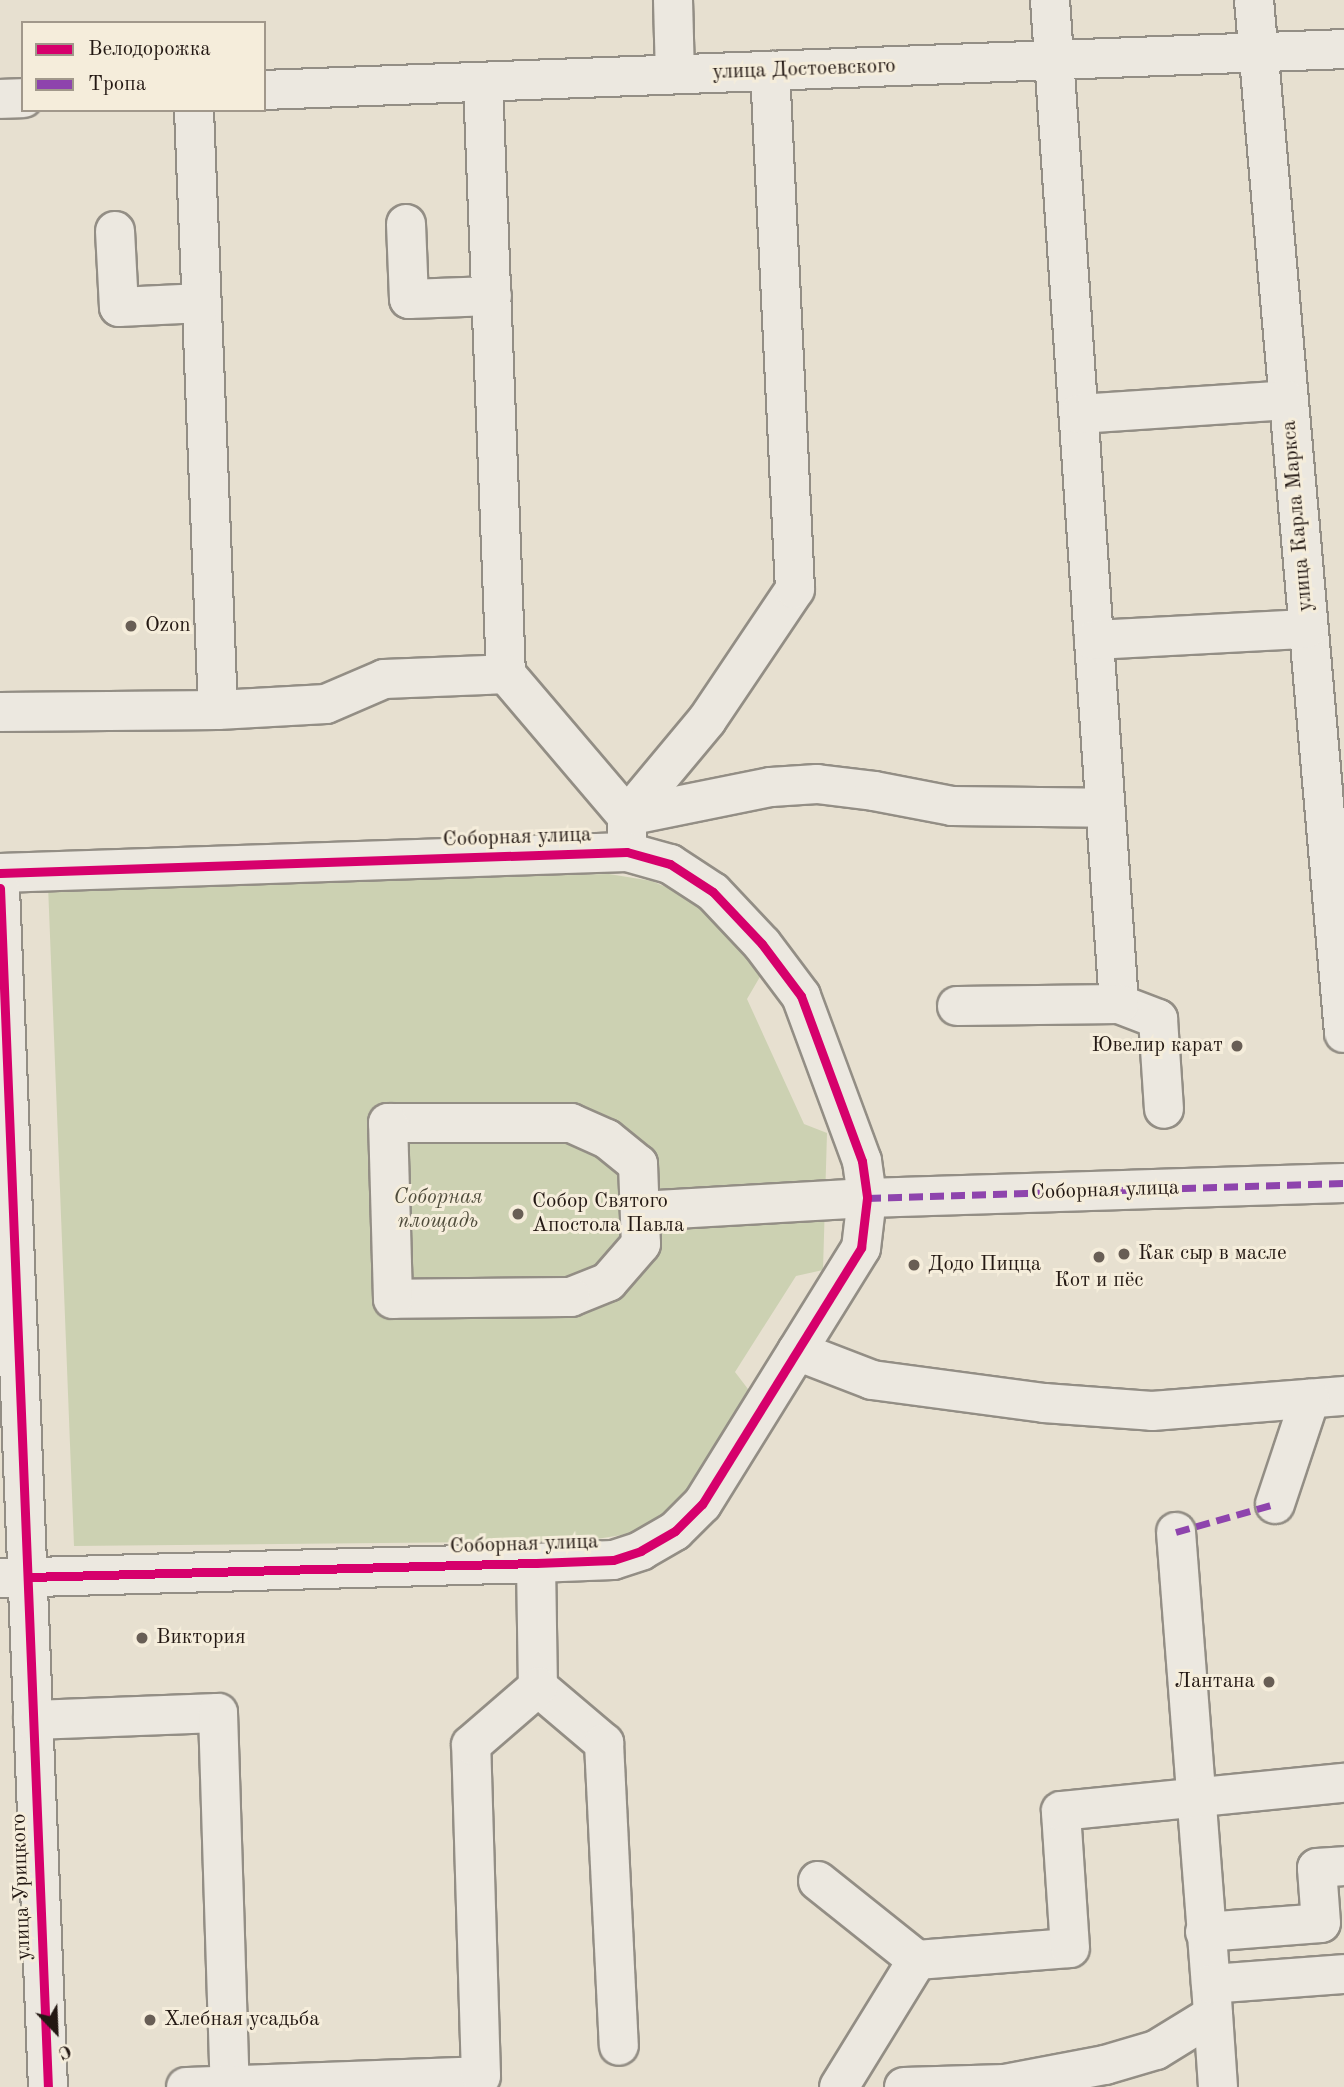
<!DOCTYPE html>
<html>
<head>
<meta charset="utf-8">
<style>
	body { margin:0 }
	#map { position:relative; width:1344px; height:2087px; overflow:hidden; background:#e7e0d0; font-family:"Old Standard TT",serif }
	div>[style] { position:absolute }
	.green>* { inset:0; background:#ccd1b2 }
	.roads { filter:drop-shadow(2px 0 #938e85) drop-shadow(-2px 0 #938e85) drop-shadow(0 2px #938e85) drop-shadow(0 -2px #938e85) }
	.minor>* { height:38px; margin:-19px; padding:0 19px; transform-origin:19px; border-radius:19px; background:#ece8e0 }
	.quiet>* { height:7px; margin-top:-3.5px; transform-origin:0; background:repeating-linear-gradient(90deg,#8e44ad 0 14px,transparent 0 21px) }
	.cycleway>* { height:9px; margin:-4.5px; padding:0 4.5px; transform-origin:4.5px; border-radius:4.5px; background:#d6006c }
	.dots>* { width:19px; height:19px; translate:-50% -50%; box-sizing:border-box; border:4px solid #f5eddb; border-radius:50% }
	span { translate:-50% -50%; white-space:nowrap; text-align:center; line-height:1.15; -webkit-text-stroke:6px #f5eddb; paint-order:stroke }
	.street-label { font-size:21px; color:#231813 }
	.poi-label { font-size:21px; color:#231813 }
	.left { translate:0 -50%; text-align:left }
	.right { translate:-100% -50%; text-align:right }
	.park-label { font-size:21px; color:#4f4c3b; font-style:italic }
	.legend { position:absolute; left:21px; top:21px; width:245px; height:91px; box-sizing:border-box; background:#f5eddb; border:2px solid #a1988b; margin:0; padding:9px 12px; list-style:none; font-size:21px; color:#231813 }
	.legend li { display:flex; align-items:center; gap:14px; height:35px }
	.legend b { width:35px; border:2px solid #a1988b }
	.north { position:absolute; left:21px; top:1996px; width:70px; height:70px; -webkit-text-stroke:5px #f5eddb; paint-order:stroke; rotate:157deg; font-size:19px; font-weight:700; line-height:28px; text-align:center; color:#231813 }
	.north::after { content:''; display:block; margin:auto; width:24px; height:32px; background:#231813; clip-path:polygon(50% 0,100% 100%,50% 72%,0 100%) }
</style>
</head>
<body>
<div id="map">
	<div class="green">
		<div style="clip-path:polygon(609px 874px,652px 881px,686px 896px,740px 945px,761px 975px,747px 999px,804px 1124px,827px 1133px,823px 1270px,796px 1276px,735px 1372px,751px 1393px,682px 1498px,657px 1522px,628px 1534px,584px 1541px,74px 1546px,48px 885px)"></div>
	</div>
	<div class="roads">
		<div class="minor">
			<div style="left:673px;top:0;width:74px;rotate:88.5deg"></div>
			<div style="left:1050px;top:0;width:1006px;rotate:86.07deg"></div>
			<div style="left:1119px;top:1004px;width:42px;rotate:21deg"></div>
			<div style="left:1158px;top:1019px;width:90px;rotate:86.2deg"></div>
			<div style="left:1254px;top:0;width:1037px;rotate:85.02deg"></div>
			<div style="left:483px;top:82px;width:592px;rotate:87.78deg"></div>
			<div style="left:506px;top:674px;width:187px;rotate:49.6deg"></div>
			<div style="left:627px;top:816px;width:36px;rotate:90deg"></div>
			<div style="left:264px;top:90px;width:1081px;rotate:-2.17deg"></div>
			<div style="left:0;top:99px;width:23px;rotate:-2deg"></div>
			<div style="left:194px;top:110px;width:600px;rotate:87.71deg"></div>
			<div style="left:406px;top:224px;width:75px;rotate:87.7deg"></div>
			<div style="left:409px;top:299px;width:83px;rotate:-2.1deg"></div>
			<div style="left:115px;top:231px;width:76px;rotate:87deg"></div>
			<div style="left:119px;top:307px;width:83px;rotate:-2.8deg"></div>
			<div style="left:1079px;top:414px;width:209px;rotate:-3.8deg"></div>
			<div style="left:1094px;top:640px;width:213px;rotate:-3deg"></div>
			<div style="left:0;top:712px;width:218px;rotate:-0.5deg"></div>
			<div style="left:218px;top:710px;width:108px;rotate:-3.2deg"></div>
			<div style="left:326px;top:704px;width:63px;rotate:-23.3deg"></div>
			<div style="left:384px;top:679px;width:122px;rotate:-2.3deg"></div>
			<div style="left:627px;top:816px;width:125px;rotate:-50.2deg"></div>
			<div style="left:707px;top:720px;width:158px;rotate:-56.1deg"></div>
			<div style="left:795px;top:589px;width:519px;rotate:-92.76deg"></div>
			<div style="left:627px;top:816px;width:147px;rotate:-11.4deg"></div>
			<div style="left:771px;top:787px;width:46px;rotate:-3.7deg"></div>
			<div style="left:817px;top:784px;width:57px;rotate:7deg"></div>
			<div style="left:874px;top:791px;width:79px;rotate:10.9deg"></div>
			<div style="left:952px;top:806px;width:153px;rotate:0.7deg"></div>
			<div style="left:0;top:873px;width:627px;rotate:-1.92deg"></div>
			<div style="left:627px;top:852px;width:45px;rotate:15.6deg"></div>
			<div style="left:670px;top:864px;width:51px;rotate:33.1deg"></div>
			<div style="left:713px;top:892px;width:71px;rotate:46.7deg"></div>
			<div style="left:762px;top:944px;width:65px;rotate:53.1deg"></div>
			<div style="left:801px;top:996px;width:176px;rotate:69.7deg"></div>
			<div style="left:862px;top:1161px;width:37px;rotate:82deg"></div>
			<div style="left:867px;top:1198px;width:50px;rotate:96.8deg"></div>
			<div style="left:861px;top:1248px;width:301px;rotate:121.8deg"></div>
			<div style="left:702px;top:1504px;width:38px;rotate:135deg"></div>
			<div style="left:675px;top:1531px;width:39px;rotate:150deg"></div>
			<div style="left:641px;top:1551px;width:29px;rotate:162deg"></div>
			<div style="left:613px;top:1560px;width:77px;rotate:177.8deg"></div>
			<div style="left:536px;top:1563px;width:536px;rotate:178.4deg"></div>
			<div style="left:0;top:888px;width:1200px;rotate:87.71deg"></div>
			<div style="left:957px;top:1006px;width:162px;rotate:-0.7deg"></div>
			<div style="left:388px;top:1123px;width:183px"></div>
			<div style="left:571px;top:1123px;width:39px;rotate:24deg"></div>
			<div style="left:607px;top:1139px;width:40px;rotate:39deg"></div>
			<div style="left:638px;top:1164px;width:80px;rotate:87.9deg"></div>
			<div style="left:641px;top:1244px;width:50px;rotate:131deg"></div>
			<div style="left:608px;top:1282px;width:40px;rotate:158deg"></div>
			<div style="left:571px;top:1297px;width:178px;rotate:179.4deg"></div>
			<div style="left:393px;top:1299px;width:176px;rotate:-91.6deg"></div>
			<div style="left:640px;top:1211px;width:227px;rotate:-3.3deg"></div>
			<div style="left:867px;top:1198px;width:477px;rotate:-1.8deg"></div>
			<div style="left:797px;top:1351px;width:80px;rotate:21.1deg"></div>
			<div style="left:872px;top:1380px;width:174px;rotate:7.6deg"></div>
			<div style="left:1044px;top:1403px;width:108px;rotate:4.2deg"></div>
			<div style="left:1152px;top:1411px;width:193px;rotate:-4.5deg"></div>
			<div style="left:1275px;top:1504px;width:111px;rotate:-71.6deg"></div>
			<div style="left:1176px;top:1532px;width:453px;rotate:85.6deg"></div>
			<div style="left:536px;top:1563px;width:124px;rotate:89.1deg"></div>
			<div style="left:538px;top:1687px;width:87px;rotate:40.3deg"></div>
			<div style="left:604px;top:1743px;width:303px;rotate:87.2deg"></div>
			<div style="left:33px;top:1720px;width:185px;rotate:-2.2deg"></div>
			<div style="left:218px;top:1713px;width:372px;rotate:88.2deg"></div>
			<div style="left:818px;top:1881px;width:127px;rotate:38.6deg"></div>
			<div style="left:917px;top:1960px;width:153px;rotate:-4.5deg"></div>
			<div style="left:1070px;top:1948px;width:137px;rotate:-93.8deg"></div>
			<div style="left:1061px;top:1811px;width:284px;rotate:-5.7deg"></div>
			<div style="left:1205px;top:1932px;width:116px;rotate:-4.4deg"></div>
			<div style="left:1321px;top:1923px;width:55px;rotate:-94.2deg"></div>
			<div style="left:1317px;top:1868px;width:27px;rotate:-4deg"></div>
			<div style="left:186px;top:2087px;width:295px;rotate:-2.1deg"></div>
			<div style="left:481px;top:2076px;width:331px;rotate:-91.7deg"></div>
			<div style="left:471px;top:1745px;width:89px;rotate:-40.9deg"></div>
			<div style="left:839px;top:2087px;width:149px;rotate:-58.4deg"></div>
			<div style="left:904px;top:2087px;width:101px;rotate:-1.7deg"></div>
			<div style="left:1005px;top:2084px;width:102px;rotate:-10.8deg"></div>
			<div style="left:1105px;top:2065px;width:53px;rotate:-16.4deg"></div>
			<div style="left:1156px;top:2050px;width:67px;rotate:-31.6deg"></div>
			<div style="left:1218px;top:2087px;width:103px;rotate:-93.9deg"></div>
			<div style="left:1211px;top:1984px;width:133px;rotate:-4.3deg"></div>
		</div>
	</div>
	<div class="quiet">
		<div style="left:867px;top:1198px;width:477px;rotate:-1.8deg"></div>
		<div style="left:1176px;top:1532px;width:103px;rotate:-15.8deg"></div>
	</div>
	<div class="cycleway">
		<div style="left:0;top:873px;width:627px;rotate:-1.92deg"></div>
		<div style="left:627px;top:852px;width:45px;rotate:15.6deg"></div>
		<div style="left:670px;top:864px;width:51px;rotate:33.1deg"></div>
		<div style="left:713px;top:892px;width:71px;rotate:46.7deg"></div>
		<div style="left:762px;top:944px;width:65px;rotate:53.1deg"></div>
		<div style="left:801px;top:996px;width:176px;rotate:69.7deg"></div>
		<div style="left:862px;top:1161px;width:37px;rotate:82deg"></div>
		<div style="left:867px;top:1198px;width:50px;rotate:96.8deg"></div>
		<div style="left:861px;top:1248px;width:301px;rotate:121.8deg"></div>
		<div style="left:702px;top:1504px;width:38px;rotate:135deg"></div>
		<div style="left:675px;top:1531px;width:39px;rotate:150deg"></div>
		<div style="left:641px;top:1551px;width:29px;rotate:162deg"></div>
		<div style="left:613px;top:1560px;width:77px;rotate:177.8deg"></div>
		<div style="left:536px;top:1563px;width:508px;rotate:178.42deg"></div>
		<div style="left:0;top:888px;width:1200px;rotate:87.71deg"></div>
	</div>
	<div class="dots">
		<div style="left:131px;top:626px;background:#685e55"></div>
		<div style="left:1237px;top:1046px;background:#685e55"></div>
		<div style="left:518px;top:1214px;background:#685e55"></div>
		<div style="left:1124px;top:1254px;background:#685e55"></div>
		<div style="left:1099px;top:1257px;background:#685e55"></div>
		<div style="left:914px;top:1265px;background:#685e55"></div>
		<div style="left:142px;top:1638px;background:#685e55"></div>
		<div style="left:1269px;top:1682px;background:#685e55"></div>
		<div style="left:150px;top:2020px;background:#685e55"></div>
	</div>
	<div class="street-label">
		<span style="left:804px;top:70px;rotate:-2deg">улица Достоевского</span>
		<span style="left:1298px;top:516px;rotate:-95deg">улица Карла Маркса</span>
		<span style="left:517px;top:838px;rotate:-2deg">Соборная улица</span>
		<span style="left:1105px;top:1191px;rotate:-2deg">Соборная улица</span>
		<span style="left:524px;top:1545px;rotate:-2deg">Соборная улица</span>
		<span style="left:22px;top:1887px;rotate:-92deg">улица Урицкого</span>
	</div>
	<div class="poi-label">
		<span class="left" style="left:145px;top:626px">Ozon</span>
		<span class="right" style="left:1223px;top:1046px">Ювелир карат</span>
		<span class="left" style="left:532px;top:1214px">Собор Святого<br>Апостола Павла</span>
		<span class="left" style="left:1138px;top:1254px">Как сыр в масле</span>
		<span class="left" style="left:928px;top:1265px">Додо Пицца</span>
		<span style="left:1099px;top:1281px">Кот и пёс</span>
		<span class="left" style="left:156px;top:1638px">Виктория</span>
		<span class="right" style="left:1255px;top:1682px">Лантана</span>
		<span class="left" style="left:164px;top:2020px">Хлебная усадьба</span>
	</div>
	<div class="park-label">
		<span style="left:438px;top:1210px">Соборная<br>площадь</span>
	</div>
	<ul class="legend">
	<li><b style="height:9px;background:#d6006c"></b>Велодорожка</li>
	<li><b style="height:9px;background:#8e44ad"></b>Тропа</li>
	</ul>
	<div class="north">С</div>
</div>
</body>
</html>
